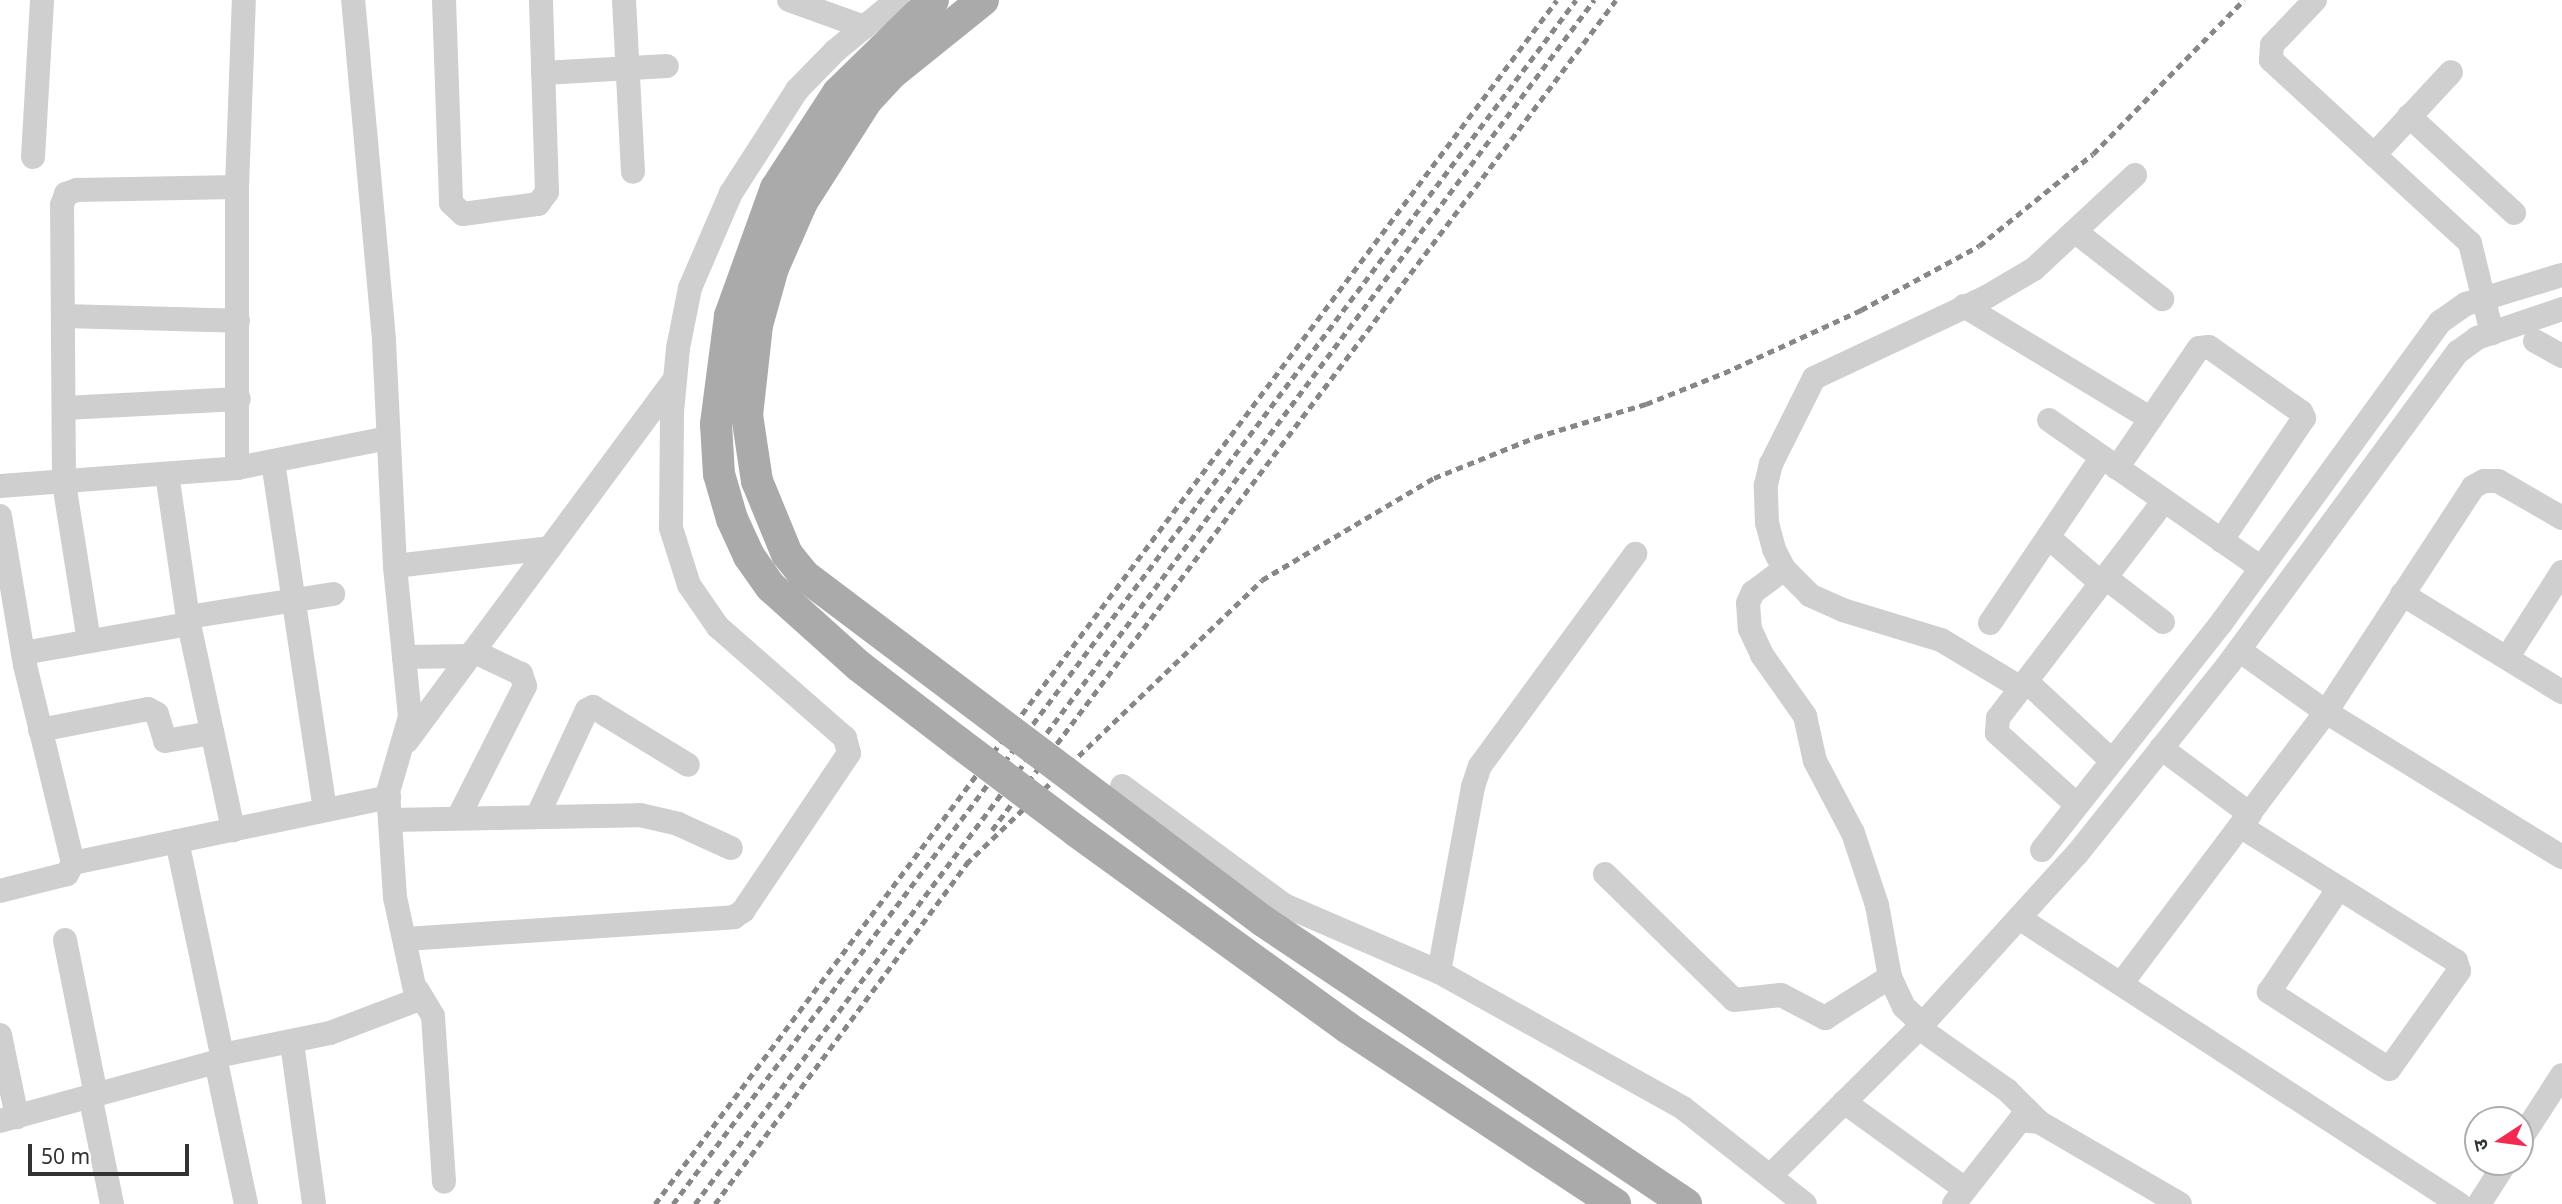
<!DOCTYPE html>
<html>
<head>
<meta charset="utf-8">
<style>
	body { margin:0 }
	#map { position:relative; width:2562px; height:1204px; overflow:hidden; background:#fff; font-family:"Noto Sans","Noto Sans Devanagari",sans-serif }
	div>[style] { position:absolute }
	.minor>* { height:24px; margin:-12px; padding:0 12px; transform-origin:12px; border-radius:12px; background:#cfcfcf }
	.major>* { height:32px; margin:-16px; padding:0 16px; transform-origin:16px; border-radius:16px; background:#aaa }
	.rail>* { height:5px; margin-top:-2.5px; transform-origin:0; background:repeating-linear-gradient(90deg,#878787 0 7px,transparent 0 12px) }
	.major-bridge>* { height:32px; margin:-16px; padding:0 16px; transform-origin:16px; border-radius:16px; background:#aaa }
	span { translate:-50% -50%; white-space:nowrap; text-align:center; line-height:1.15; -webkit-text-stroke:7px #fff; paint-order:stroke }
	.north { position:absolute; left:2464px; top:1106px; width:70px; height:70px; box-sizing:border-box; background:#fff; border:2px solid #adadad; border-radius:50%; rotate:257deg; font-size:19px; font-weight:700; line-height:28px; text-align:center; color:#323232 }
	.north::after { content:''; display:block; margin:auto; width:24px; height:32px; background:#f4294f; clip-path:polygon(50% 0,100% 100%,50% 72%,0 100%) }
	.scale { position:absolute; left:28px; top:1144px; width:161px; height:32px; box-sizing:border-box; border:4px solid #323232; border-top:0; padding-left:9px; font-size:21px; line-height:24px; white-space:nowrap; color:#323232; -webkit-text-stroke:5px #fff; paint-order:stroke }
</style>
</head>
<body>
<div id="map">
	<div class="minor">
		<div style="left:444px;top:0;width:203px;rotate:88deg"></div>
		<div style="left:451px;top:203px;width:16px;rotate:43deg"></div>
		<div style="left:463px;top:214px;width:76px;rotate:-7.6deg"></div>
		<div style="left:538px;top:204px;width:15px;rotate:-53deg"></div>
		<div style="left:547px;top:192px;width:192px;rotate:-91.8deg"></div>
		<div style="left:624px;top:0;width:172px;rotate:87deg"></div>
		<div style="left:789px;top:0;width:80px;rotate:19.8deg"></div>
		<div style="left:2315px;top:0;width:62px;rotate:133.7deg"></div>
		<div style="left:2272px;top:45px;width:15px;rotate:94deg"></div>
		<div style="left:2271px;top:60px;width:270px;rotate:42.6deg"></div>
		<div style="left:2470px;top:243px;width:93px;rotate:76.3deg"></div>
		<div style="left:543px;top:73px;width:124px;rotate:-3.2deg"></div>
		<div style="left:2409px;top:116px;width:143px;rotate:42.7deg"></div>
		<div style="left:2374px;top:155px;width:113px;rotate:-47.1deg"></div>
		<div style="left:33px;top:157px;width:157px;rotate:-86.7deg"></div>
		<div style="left:2077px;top:233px;width:108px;rotate:37.8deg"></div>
		<div style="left:1964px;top:306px;width:218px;rotate:31.1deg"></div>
		<div style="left:64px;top:316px;width:174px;rotate:1.6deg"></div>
		<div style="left:2535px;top:341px;width:31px;rotate:29deg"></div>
		<div style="left:65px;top:408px;width:174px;rotate:-3deg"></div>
		<div style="left:2049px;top:420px;width:259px;rotate:34.9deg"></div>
		<div style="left:273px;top:462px;width:352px;rotate:81.5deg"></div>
		<div style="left:237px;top:468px;width:281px;rotate:-90deg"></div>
		<div style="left:237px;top:187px;width:187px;rotate:-87.9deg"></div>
		<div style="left:2117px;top:468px;width:145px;rotate:-55.7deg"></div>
		<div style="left:2199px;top:348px;width:10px;rotate:-6deg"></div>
		<div style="left:2209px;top:347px;width:113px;rotate:35.2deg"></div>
		<div style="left:2301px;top:412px;width:7px;rotate:63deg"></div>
		<div style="left:2304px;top:418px;width:148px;rotate:124deg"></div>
		<div style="left:167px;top:474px;width:152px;rotate:81.7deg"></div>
		<div style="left:189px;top:624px;width:211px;rotate:77.9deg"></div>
		<div style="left:0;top:486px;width:238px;rotate:-4.3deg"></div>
		<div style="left:237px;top:468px;width:154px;rotate:-11.2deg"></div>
		<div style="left:0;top:516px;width:151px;rotate:80.5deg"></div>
		<div style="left:25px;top:665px;width:204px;rotate:76.4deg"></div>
		<div style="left:73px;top:863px;width:13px;rotate:119deg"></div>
		<div style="left:67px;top:874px;width:69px;rotate:165.8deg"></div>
		<div style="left:2048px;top:537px;width:70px;rotate:41deg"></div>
		<div style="left:395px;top:566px;width:156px;rotate:-6.6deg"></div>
		<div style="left:1784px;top:569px;width:39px;rotate:143deg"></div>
		<div style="left:1753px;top:592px;width:12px;rotate:114deg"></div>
		<div style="left:1748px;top:603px;width:26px;rotate:86deg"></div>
		<div style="left:1750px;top:629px;width:29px;rotate:65deg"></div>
		<div style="left:1762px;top:655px;width:75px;rotate:54.8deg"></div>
		<div style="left:1805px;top:716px;width:46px;rotate:77.5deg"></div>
		<div style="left:1815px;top:761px;width:81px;rotate:62.2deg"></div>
		<div style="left:1853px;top:833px;width:76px;rotate:71.6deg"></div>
		<div style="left:1877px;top:905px;width:73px;rotate:79.8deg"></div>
		<div style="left:1890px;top:977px;width:33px;rotate:65deg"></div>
		<div style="left:1904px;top:1007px;width:25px;rotate:43deg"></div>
		<div style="left:2106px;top:578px;width:72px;rotate:37.7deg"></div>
		<div style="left:2402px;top:594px;width:188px;rotate:31.5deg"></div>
		<div style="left:188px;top:617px;width:147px;rotate:-9deg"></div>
		<div style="left:1990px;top:623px;width:200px;rotate:-56deg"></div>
		<div style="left:89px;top:641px;width:160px;rotate:-99deg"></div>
		<div style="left:64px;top:483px;width:278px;rotate:-90.4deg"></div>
		<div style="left:62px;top:205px;width:12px;rotate:-70deg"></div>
		<div style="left:66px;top:194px;width:12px;rotate:-20deg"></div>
		<div style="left:77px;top:190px;width:160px;rotate:-1.1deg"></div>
		<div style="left:2239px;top:650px;width:107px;rotate:35.5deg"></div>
		<div style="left:2326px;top:712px;width:277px;rotate:31.6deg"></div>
		<div style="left:23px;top:653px;width:169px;rotate:-9.9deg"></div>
		<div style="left:404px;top:657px;width:66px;rotate:-0.9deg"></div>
		<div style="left:2507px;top:658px;width:102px;rotate:-57.4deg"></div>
		<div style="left:2026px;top:681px;width:117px;rotate:42.9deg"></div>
		<div style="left:2021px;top:688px;width:93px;rotate:-149deg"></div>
		<div style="left:1941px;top:640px;width:102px;rotate:-163deg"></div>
		<div style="left:1843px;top:610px;width:36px;rotate:-156deg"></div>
		<div style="left:1810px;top:595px;width:37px;rotate:-135deg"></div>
		<div style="left:1784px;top:569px;width:22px;rotate:-117deg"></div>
		<div style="left:1774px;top:549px;width:27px;rotate:-105deg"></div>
		<div style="left:1767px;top:523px;width:38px;rotate:-92deg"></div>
		<div style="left:1766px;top:485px;width:22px;rotate:-77deg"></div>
		<div style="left:1771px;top:464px;width:96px;rotate:-63.4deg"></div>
		<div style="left:1814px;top:378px;width:192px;rotate:-25.2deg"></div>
		<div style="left:1988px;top:296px;width:53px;rotate:-30.4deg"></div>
		<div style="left:2034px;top:269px;width:138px;rotate:-42.9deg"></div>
		<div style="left:40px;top:730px;width:110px;rotate:-11deg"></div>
		<div style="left:148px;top:709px;width:10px;rotate:29deg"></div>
		<div style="left:157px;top:714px;width:28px;rotate:73deg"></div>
		<div style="left:165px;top:741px;width:48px;rotate:-9.7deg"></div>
		<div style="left:407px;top:741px;width:450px;rotate:-53.5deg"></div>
		<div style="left:2161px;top:748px;width:111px;rotate:36.6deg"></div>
		<div style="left:1122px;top:786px;width:201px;rotate:36.3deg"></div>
		<div style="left:1284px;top:905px;width:169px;rotate:23.4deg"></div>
		<div style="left:1439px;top:972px;width:279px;rotate:29.1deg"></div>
		<div style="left:1683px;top:1108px;width:155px;rotate:38.2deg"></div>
		<div style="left:2077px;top:805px;width:108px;rotate:-138deg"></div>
		<div style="left:1997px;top:733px;width:15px;rotate:-86deg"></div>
		<div style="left:1998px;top:718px;width:273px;rotate:-52.6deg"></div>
		<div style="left:537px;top:817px;width:118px;rotate:-65deg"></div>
		<div style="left:587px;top:710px;width:7px;rotate:-27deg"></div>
		<div style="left:593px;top:707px;width:111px;rotate:31.4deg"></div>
		<div style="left:458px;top:818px;width:148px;rotate:-63.1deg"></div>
		<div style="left:525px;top:686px;width:13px;rotate:-108deg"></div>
		<div style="left:521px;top:674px;width:53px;rotate:-154.4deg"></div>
		<div style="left:390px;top:820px;width:250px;rotate:-1.1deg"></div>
		<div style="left:640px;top:815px;width:39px;rotate:13deg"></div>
		<div style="left:678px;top:824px;width:58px;rotate:24.4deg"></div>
		<div style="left:2240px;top:826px;width:117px;rotate:32.1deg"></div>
		<div style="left:2339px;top:888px;width:138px;rotate:32deg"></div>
		<div style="left:2456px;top:961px;width:10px;rotate:73deg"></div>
		<div style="left:2459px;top:971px;width:120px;rotate:125.5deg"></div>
		<div style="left:2389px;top:1069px;width:143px;rotate:-147.3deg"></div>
		<div style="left:2269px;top:992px;width:125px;rotate:-56.1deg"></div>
		<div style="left:177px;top:841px;width:219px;rotate:78.1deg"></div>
		<div style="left:2042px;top:850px;width:290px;rotate:-51.7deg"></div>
		<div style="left:2222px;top:622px;width:371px;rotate:-54deg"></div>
		<div style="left:2440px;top:322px;width:32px;rotate:-35deg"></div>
		<div style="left:2466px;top:304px;width:100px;rotate:-16.8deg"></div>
		<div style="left:73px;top:863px;width:323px;rotate:-11.8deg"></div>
		<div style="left:1605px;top:874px;width:180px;rotate:44.3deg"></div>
		<div style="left:1734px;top:1000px;width:47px;rotate:-6.1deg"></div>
		<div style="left:1781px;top:995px;width:50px;rotate:27.6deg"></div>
		<div style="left:1825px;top:1018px;width:77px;rotate:-32.2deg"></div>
		<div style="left:2019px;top:918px;width:525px;rotate:33.02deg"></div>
		<div style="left:406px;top:939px;width:329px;rotate:-3.8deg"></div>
		<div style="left:734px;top:917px;width:11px;rotate:-34deg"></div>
		<div style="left:743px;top:911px;width:190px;rotate:-56.1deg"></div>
		<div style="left:849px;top:753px;width:16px;rotate:-105deg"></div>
		<div style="left:845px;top:738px;width:169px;rotate:-138.8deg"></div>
		<div style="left:718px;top:627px;width:51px;rotate:-124.6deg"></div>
		<div style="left:689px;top:585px;width:60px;rotate:-107.5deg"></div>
		<div style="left:671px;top:528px;width:116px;rotate:-89.5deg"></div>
		<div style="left:672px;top:412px;width:64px;rotate:-84.6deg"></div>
		<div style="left:678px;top:348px;width:61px;rotate:-78.7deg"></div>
		<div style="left:690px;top:288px;width:103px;rotate:-66.7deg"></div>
		<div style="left:731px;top:193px;width:122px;rotate:-57.3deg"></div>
		<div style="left:797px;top:90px;width:54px;rotate:-45.7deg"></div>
		<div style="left:835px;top:51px;width:80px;rotate:-39.4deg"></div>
		<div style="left:65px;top:940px;width:158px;rotate:78.7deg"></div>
		<div style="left:1439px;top:972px;width:188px;rotate:-79.6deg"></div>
		<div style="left:1473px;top:787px;width:22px;rotate:-72deg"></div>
		<div style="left:1480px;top:766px;width:263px;rotate:-53.8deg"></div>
		<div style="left:2121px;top:984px;width:341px;rotate:-53deg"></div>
		<div style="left:2326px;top:712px;width:269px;rotate:-56.8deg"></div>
		<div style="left:2473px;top:487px;width:13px;rotate:-29deg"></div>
		<div style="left:2484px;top:481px;width:14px"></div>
		<div style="left:2498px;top:481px;width:74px;rotate:30deg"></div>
		<div style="left:418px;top:991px;width:29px;rotate:59deg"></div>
		<div style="left:433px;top:1016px;width:166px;rotate:86.2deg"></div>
		<div style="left:1919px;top:1028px;width:108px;rotate:35.2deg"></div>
		<div style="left:2007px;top:1090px;width:45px;rotate:45deg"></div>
		<div style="left:0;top:1035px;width:84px;rotate:78.3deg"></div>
		<div style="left:292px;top:1043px;width:162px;rotate:82.2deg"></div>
		<div style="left:90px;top:1095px;width:111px;rotate:78.6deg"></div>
		<div style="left:1844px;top:1102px;width:149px;rotate:35.7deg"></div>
		<div style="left:0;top:1121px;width:224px;rotate:-15.3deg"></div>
		<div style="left:2520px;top:1140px;width:77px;rotate:-57.1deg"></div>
		<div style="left:1771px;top:1175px;width:209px;rotate:-44.8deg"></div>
		<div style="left:1919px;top:1028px;width:235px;rotate:-47.8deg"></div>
		<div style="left:2077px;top:854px;width:246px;rotate:-51.4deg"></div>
		<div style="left:2230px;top:662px;width:385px;rotate:-53.7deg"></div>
		<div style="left:2458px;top:352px;width:24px;rotate:-36deg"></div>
		<div style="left:2477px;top:338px;width:90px;rotate:-18.8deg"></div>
		<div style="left:246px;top:1204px;width:145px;rotate:-101.9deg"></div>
		<div style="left:216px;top:1062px;width:9px;rotate:-49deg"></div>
		<div style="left:222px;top:1055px;width:110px;rotate:-11.5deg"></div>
		<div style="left:330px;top:1033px;width:93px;rotate:-20.8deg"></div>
		<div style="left:417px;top:1000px;width:105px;rotate:-102.1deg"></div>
		<div style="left:395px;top:897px;width:105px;rotate:-93.8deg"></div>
		<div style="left:388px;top:792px;width:78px;rotate:-73.7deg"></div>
		<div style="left:410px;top:717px;width:152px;rotate:-95.7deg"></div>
		<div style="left:395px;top:566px;width:227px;rotate:-92.8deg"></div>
		<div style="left:384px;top:339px;width:340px;rotate:-95.2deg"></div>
		<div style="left:1954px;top:1204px;width:107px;rotate:-51.8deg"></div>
		<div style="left:2020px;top:1120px;width:19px;rotate:6deg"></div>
		<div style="left:2039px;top:1122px;width:163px;rotate:30.2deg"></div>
		<div style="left:2479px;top:1204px;width:50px;rotate:-57.3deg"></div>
	</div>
	<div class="major">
		<div style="left:933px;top:0;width:133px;rotate:135.6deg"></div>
		<div style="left:838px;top:93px;width:113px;rotate:123.1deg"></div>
		<div style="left:776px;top:188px;width:136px;rotate:109.8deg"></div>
		<div style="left:730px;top:316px;width:109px;rotate:97.4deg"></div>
		<div style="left:716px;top:424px;width:50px;rotate:86.6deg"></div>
		<div style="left:719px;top:474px;width:47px;rotate:73.9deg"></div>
		<div style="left:732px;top:519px;width:41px;rotate:65.3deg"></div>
		<div style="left:749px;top:556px;width:38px;rotate:55deg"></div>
		<div style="left:771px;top:587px;width:118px;rotate:41.9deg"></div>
		<div style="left:859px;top:666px;width:125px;rotate:37.5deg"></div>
		<div style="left:802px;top:202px;width:121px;rotate:-57.5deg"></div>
		<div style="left:867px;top:100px;width:35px;rotate:-47deg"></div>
		<div style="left:891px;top:74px;width:118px;rotate:-38.8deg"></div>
		<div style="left:1076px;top:831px;width:336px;rotate:35.9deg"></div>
		<div style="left:1348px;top:1028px;width:320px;rotate:33.4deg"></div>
	</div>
	<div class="rail">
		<div style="left:992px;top:830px;width:1038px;rotate:-53.06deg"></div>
		<div style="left:966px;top:864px;width:410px;rotate:-43.8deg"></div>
		<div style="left:1262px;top:580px;width:200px;rotate:-30.7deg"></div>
		<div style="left:1434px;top:478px;width:110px;rotate:-21.9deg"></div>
		<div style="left:1536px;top:437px;width:115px;rotate:-16.7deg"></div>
		<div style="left:1646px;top:404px;width:84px;rotate:-21.7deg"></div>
		<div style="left:1724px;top:373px;width:151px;rotate:-24.7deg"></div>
		<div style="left:1861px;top:310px;width:134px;rotate:-28.5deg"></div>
		<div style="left:1979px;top:246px;width:146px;rotate:-38.9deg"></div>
		<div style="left:2093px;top:154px;width:216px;rotate:-45.6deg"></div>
		<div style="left:655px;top:1204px;width:1504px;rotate:-53.16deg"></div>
		<div style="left:673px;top:1204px;width:1505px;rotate:-53.13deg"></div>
		<div style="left:695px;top:1204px;width:1503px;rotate:-53.25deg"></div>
		<div style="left:715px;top:1204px;width:430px;rotate:-53.5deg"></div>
	</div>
	<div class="major-bridge">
		<div style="left:802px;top:202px;width:72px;rotate:113.7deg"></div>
		<div style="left:773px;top:268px;width:59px;rotate:105.7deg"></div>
		<div style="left:757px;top:325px;width:91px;rotate:96.3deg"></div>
		<div style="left:747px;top:415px;width:67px;rotate:81.4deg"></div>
		<div style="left:757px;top:481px;width:79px;rotate:67.7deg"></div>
		<div style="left:787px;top:554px;width:28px;rotate:51deg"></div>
		<div style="left:805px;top:576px;width:573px;rotate:36.99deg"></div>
		<div style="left:1263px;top:921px;width:509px;rotate:33.78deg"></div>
		<div style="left:958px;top:742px;width:148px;rotate:37deg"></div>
	</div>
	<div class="north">उ</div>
	<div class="scale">50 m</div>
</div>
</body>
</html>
